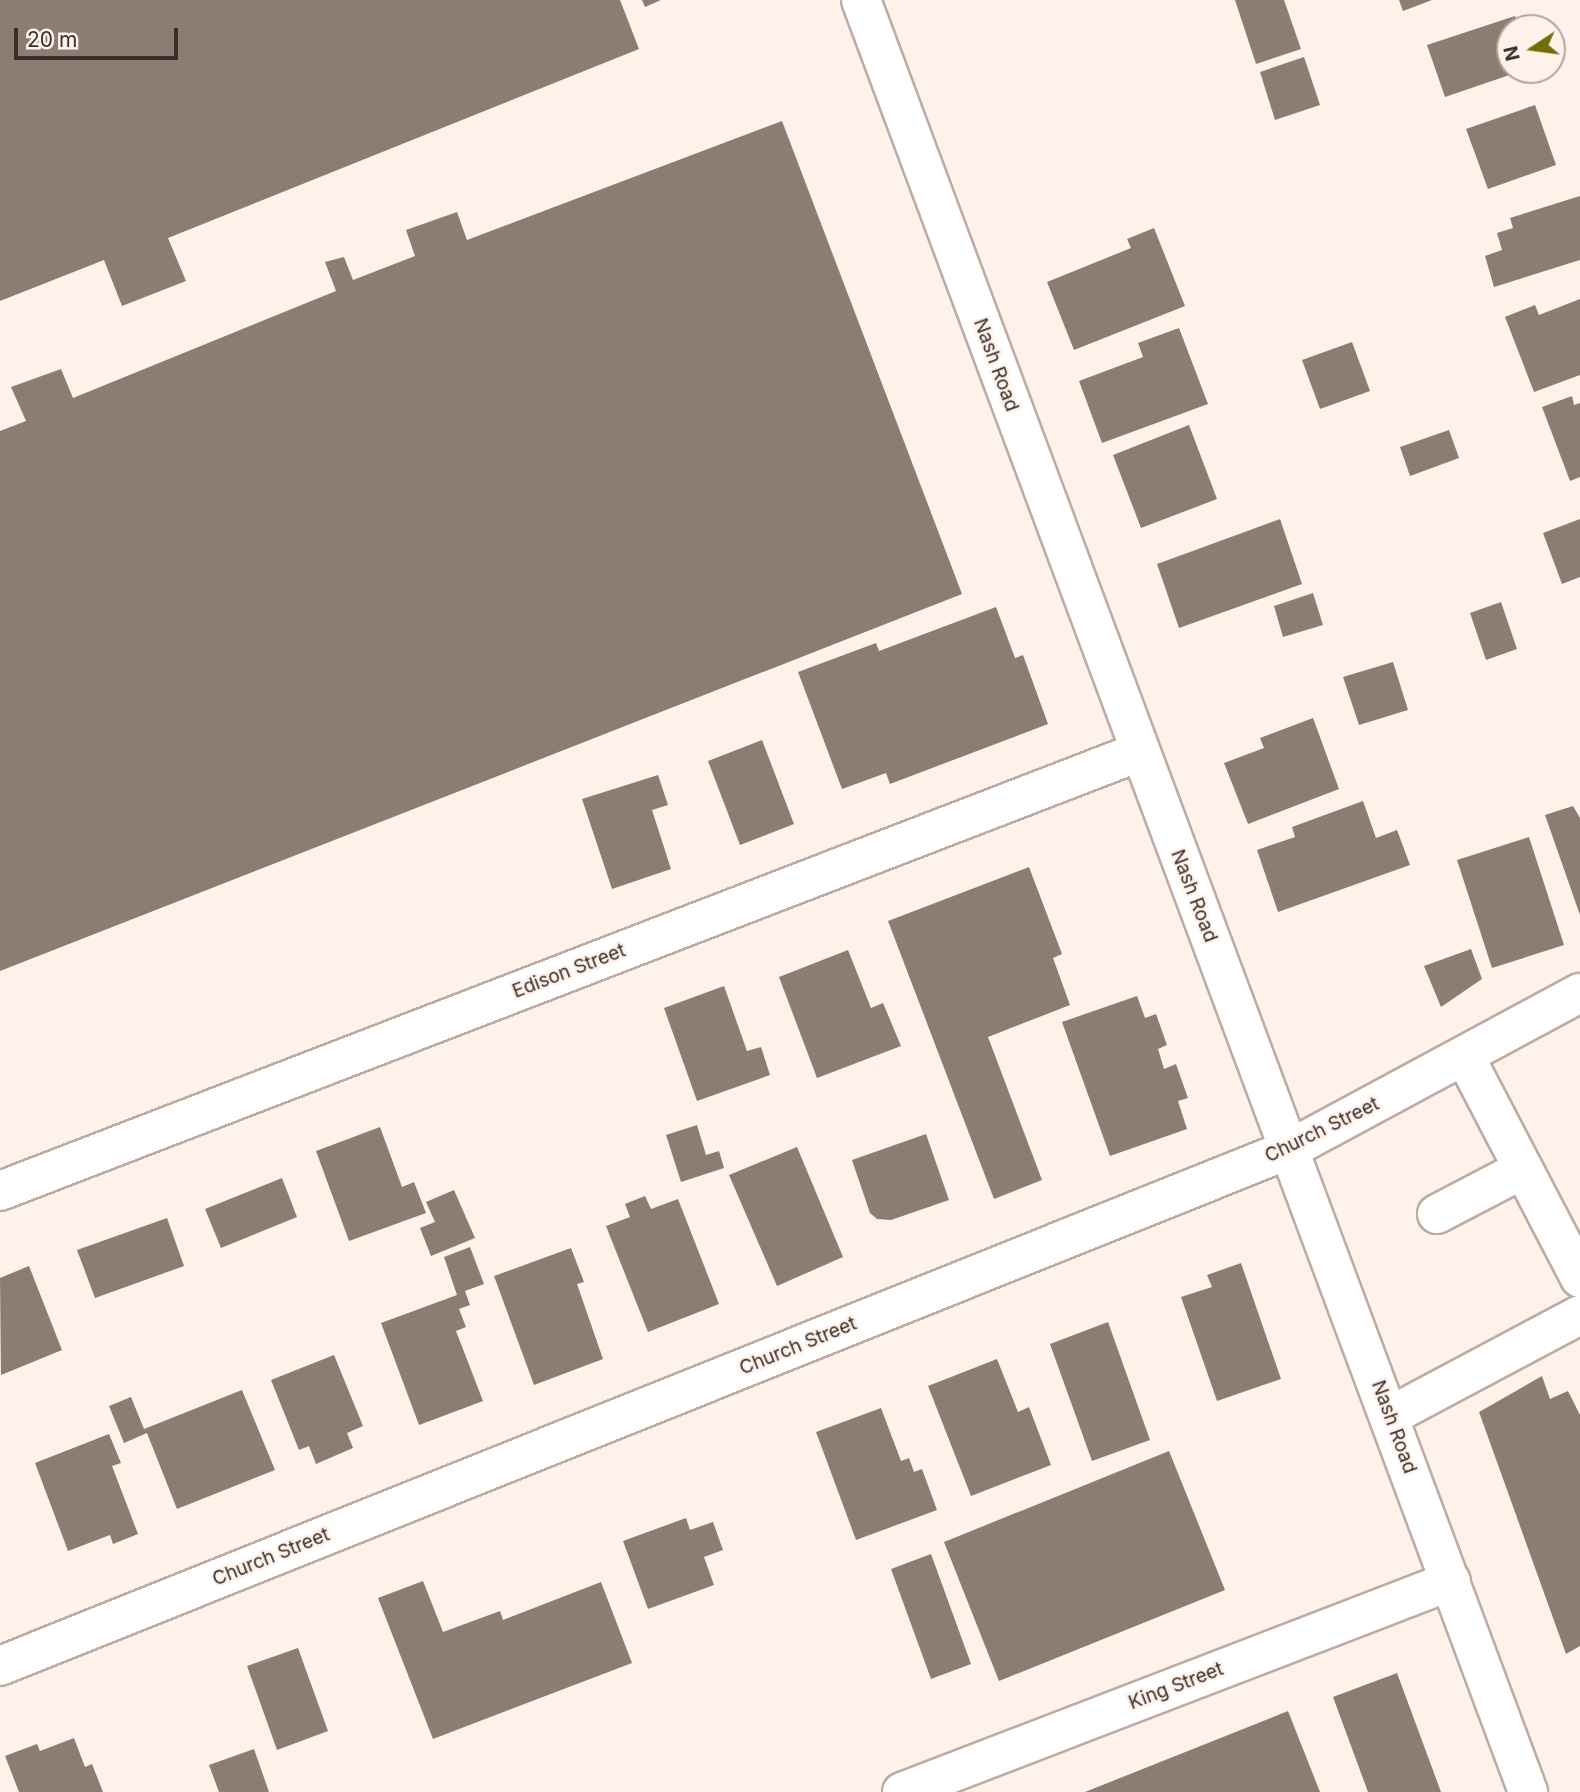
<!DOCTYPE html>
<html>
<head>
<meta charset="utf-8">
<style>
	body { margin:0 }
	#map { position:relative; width:1580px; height:1792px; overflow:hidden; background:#fef2eb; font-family:Inter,sans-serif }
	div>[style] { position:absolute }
	.building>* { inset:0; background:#8d7c71 }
	.roads { filter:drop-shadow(2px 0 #bfaca1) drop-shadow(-2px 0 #bfaca1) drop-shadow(0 2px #bfaca1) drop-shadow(0 -2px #bfaca1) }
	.minor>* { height:38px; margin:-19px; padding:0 19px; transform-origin:19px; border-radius:19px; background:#fff }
	.major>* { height:38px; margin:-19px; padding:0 19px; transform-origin:19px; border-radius:19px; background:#fff }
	span { translate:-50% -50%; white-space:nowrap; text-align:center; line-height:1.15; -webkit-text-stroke:5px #fef2eb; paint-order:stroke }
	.street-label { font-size:19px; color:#38302c }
	.north { position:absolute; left:1496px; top:14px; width:70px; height:70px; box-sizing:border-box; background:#fef2eb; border:2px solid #afa49f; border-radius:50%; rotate:257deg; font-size:19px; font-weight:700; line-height:28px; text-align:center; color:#38302c }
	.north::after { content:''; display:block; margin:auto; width:24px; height:32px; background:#726c09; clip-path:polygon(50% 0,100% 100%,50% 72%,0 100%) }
	.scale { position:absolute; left:14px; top:28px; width:164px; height:32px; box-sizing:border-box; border:4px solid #38302c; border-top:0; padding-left:9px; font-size:21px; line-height:24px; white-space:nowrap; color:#38302c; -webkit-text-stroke:5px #fef2eb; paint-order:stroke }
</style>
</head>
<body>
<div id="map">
	<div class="building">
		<div style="clip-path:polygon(0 0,620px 0,639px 49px,168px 238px,186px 281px,122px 306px,104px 260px,0 301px)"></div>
		<div style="clip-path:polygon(642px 0,661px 0,645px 7px)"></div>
		<div style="clip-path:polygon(1235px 0,1284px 0,1301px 49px,1256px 64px)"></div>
		<div style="clip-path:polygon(1399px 0,1432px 0,1403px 11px)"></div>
		<div style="clip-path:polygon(1515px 16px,1520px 28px,1510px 28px,1510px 70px,1524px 70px,1445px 97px,1427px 45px)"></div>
		<div style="clip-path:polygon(1304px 57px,1320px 105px,1275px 120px,1260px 72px)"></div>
		<div style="clip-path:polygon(1535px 105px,1556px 165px,1488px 189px,1466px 129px)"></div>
		<div style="clip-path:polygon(782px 121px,962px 594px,0 971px,0 431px,26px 421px,11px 387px,61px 369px,73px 398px,336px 291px,325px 262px,344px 257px,353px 280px,415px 256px,406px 230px,457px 212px,467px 240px)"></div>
		<div style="clip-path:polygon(1580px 196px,1580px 260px,1494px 287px,1485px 256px,1502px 250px,1497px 233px,1513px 228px,1510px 218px)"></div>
		<div style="clip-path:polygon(1154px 228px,1185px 306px,1074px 350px,1047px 282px,1131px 248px,1127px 239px)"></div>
		<div style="clip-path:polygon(1580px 299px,1580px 375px,1534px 392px,1505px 317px,1535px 305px,1539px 315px)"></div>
		<div style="clip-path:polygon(1179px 328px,1208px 404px,1102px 443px,1079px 381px,1143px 357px,1138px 343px)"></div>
		<div style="clip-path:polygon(1352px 342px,1370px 391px,1320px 409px,1302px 360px)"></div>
		<div style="clip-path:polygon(1572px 396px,1574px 405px,1580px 403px,1580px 477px,1570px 481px,1542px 407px)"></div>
		<div style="clip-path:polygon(1189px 425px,1217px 499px,1141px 528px,1113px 455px)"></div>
		<div style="clip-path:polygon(1449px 430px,1459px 458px,1410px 476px,1400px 447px)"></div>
		<div style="clip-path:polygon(1280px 519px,1302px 584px,1179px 628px,1157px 564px)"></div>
		<div style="clip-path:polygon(1580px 519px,1580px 577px,1562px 584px,1543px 533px)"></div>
		<div style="clip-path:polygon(1313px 593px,1323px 625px,1283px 637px,1274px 606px)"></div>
		<div style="clip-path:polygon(1501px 602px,1517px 649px,1486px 660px,1470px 613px)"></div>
		<div style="clip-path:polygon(996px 607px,1015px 658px,1023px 655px,1048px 724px,890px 784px,886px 773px,842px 789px,798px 672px,876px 643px,879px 651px)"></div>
		<div style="clip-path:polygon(1393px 662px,1408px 710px,1359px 725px,1343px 677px)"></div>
		<div style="clip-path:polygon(1313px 718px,1339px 789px,1248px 824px,1224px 763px,1264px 748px,1260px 738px)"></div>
		<div style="clip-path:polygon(762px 740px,794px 824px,740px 845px,708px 761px)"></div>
		<div style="clip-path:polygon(658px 775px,668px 805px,652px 810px,671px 869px,612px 889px,582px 799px)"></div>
		<div style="clip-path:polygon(1363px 801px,1376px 838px,1397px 830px,1410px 865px,1278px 912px,1257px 850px,1295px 837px,1292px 827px)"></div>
		<div style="clip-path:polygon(1573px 806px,1580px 818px,1580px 915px,1545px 815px)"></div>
		<div style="clip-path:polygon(1529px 837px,1564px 945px,1492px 968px,1457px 860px)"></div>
		<div style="clip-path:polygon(1029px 867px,1062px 954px,1053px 958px,1070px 1005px,988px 1037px,1042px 1180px,994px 1199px,888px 921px)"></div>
		<div style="clip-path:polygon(1471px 949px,1482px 979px,1441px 1007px,1424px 966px)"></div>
		<div style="clip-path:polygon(848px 950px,871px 1008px,883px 1003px,901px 1046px,817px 1078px,779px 977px)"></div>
		<div style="clip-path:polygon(724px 986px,747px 1051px,761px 1047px,770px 1075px,697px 1101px,664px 1008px)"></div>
		<div style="clip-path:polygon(1137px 996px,1145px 1018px,1156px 1014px,1167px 1045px,1158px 1049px,1164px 1069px,1176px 1064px,1188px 1098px,1178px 1101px,1187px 1129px,1110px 1156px,1062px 1022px)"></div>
		<div style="clip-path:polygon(697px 1125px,706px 1155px,719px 1151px,724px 1168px,681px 1182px,666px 1135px)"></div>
		<div style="clip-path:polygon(380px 1127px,402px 1187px,414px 1182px,426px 1213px,349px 1241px,316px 1151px)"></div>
		<div style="clip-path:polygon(926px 1134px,949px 1200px,891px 1220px,877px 1219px,870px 1213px,852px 1160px)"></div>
		<div style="clip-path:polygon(797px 1147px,843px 1257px,777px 1286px,729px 1175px)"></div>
		<div style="clip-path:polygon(282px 1178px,297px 1217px,221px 1248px,205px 1209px)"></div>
		<div style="clip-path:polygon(454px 1190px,475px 1238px,431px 1256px,420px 1228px,435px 1222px,426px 1202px)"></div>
		<div style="clip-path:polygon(645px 1196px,651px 1209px,678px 1199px,719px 1304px,648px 1332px,606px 1226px,630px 1217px,625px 1204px)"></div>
		<div style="clip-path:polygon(167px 1218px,184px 1266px,95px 1298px,77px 1250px)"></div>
		<div style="clip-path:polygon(470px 1247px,484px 1284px,465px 1291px,470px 1305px,459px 1309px,466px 1327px,456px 1331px,483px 1401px,419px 1425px,381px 1323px,457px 1295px,444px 1257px)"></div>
		<div style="clip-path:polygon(571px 1248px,584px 1282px,577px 1284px,603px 1359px,534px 1385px,494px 1276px)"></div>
		<div style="clip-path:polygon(1241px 1263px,1281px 1379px,1217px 1401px,1181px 1297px,1212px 1287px,1207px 1275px)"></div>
		<div style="clip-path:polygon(29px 1266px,62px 1350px,1px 1375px,0 1278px)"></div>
		<div style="clip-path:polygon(1108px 1322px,1150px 1440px,1092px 1461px,1050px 1344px)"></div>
		<div style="clip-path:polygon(334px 1355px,363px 1426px,347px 1433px,353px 1448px,316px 1464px,309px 1446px,299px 1450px,271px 1380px)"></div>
		<div style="clip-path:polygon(997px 1359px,1018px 1412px,1029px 1407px,1051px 1465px,971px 1496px,928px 1386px)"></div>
		<div style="clip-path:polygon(1542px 1376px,1550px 1399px,1568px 1391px,1580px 1415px,1580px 1646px,1566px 1654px,1479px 1412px)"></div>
		<div style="clip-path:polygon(242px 1390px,275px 1470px,177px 1509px,147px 1433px,124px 1443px,109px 1406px,131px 1397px,144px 1429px)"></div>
		<div style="clip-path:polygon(881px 1408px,901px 1461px,909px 1458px,914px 1472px,922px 1469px,937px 1510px,856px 1540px,816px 1432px)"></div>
		<div style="clip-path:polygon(109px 1434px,121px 1463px,112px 1466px,138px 1534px,113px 1544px,110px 1535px,68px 1551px,35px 1463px)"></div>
		<div style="clip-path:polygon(1169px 1451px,1225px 1590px,999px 1681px,944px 1542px)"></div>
		<div style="clip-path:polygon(686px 1518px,690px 1530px,713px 1522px,723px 1550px,704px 1557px,714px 1585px,648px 1609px,623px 1541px)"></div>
		<div style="clip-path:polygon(931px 1554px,971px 1664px,931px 1679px,891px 1569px)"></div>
		<div style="clip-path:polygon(423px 1581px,443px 1632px,500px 1611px,503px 1620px,601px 1582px,632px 1663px,433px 1739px,378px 1598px)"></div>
		<div style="clip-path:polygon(298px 1648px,328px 1731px,277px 1750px,247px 1666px)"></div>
		<div style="clip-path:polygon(1397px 1673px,1441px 1792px,1368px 1792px,1333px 1697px)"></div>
		<div style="clip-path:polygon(1288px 1711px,1320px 1792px,1085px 1792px)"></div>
		<div style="clip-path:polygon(74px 1738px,85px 1767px,92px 1764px,103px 1792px,19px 1792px,5px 1756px,37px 1744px,40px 1751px)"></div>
		<div style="clip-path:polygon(254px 1749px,269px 1792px,219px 1792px,209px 1765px)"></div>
	</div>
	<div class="roads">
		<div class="minor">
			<div style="left:1465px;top:1057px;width:249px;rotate:62.5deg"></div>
			<div style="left:0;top:1191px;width:1221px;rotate:-21.08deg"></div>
			<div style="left:1437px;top:1214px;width:97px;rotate:-27.6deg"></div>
			<div style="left:1390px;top:1416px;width:215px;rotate:-28deg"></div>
			<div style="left:902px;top:1792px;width:588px;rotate:-21.02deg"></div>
		</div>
		<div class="major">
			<div style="left:861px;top:0;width:1912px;rotate:69.58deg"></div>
			<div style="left:0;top:1666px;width:1390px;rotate:-21.84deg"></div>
			<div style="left:1290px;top:1149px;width:329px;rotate:-28.3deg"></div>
		</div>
	</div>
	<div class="street-label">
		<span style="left:996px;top:365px;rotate:70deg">Nash Road</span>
		<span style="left:1194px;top:896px;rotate:69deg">Nash Road</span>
		<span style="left:569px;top:971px;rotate:-21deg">Edison Street</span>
		<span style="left:1322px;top:1130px;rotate:-26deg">Church Street</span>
		<span style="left:798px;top:1346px;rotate:-22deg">Church Street</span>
		<span style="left:1394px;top:1427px;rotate:70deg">Nash Road</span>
		<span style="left:271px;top:1557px;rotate:-22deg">Church Street</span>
		<span style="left:1176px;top:1686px;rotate:-21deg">King Street</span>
	</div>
	<div class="north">N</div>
	<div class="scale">20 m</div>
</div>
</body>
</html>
